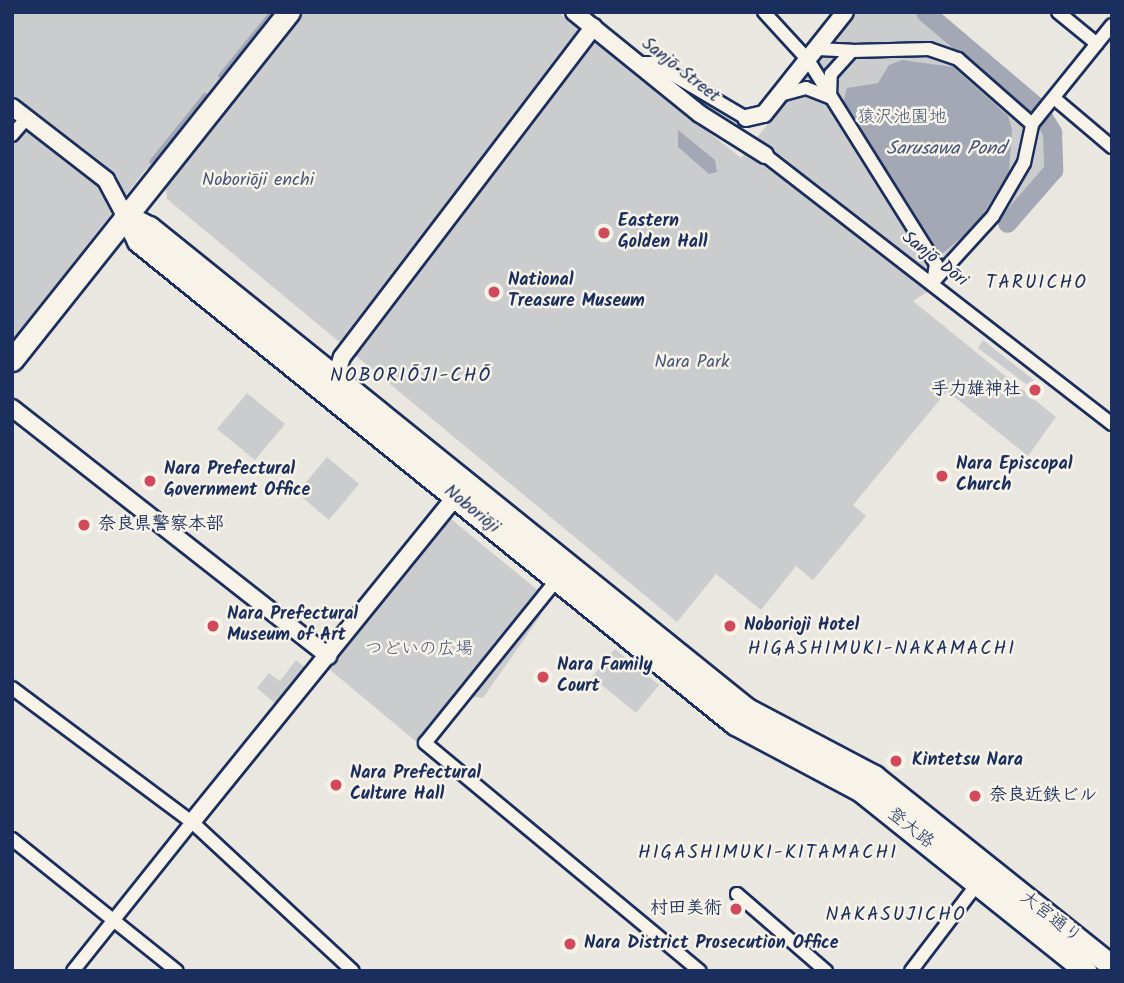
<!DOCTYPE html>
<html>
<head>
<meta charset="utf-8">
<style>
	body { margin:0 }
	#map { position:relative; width:1124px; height:983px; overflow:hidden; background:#eae7e0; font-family:Kalam,"Klee One",sans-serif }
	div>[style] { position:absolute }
	.green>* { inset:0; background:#cbcccd }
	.water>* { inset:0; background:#a3a8b4 }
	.stream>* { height:3.5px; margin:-1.75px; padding:0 1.75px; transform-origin:1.75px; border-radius:1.75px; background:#a3a8b4 }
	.river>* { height:19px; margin:-9.5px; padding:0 9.5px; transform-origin:9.5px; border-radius:9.5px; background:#a3a8b4 }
	.roads { filter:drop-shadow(2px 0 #1b2f5e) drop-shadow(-2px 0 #1b2f5e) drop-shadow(0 2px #1b2f5e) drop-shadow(0 -2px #1b2f5e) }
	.minor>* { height:12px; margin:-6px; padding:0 6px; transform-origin:6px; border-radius:6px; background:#f7f3e8 }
	.tertiary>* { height:16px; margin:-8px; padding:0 8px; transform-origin:8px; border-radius:8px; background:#f7f3e8 }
	.trunk>* { height:21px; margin:-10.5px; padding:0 10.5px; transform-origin:10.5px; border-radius:10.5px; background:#f7f3e8 }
	.dots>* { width:19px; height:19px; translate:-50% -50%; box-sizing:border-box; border:4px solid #f7f3e8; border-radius:50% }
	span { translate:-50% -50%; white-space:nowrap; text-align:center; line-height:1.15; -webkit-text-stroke:5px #f7f3e8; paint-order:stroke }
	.street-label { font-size:18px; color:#1b2f5e }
	.park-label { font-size:18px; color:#47567a }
	.poi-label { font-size:18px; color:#1b2f5e; font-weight:700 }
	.left { translate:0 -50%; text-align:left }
	.right { translate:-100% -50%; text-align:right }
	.water-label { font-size:19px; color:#445378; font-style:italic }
	.neighbourhood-label { font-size:19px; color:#1b2f5e; letter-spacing:2px }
	.frame { position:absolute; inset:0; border:14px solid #1b2f5e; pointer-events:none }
</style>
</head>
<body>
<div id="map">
	<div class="green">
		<div style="clip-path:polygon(12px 12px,558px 12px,741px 158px,856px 12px,935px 12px,1041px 107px,1056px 134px,1057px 165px,1006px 229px,997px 220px,945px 281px,913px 301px,1056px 417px,1028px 456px,947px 391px,853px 505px,866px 516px,813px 580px,796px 566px,761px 610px,716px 574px,677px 622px,167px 199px,165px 182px,147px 168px,12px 341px)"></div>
		<div style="clip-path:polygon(983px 340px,1034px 380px,1030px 387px,978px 348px)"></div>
		<div style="clip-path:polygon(247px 393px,285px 424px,255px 460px,217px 429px)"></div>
		<div style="clip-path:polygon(327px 457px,359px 484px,329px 520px,297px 493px)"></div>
		<div style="clip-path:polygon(451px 519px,540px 592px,528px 607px,541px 615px,483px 698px,469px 696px,419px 744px,329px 669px)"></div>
		<div style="clip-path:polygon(615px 649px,659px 685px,636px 713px,592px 677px)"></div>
		<div style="clip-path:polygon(296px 660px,308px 670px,278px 706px,257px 688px,269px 673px,280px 681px)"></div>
	</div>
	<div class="water">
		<div style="clip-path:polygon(902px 60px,953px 67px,1008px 116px,1012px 129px,1009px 172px,977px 224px,942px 254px,933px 251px,843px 103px,847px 88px,878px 83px,889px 65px)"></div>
		<div style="clip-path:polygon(678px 130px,715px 160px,717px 172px,709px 174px,678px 147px)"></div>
	</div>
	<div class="stream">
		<div style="left:220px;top:76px;width:82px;rotate:-50.9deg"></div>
		<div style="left:151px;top:162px;width:86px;rotate:-51.1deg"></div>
	</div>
	<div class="river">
		<div style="left:925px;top:12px;width:145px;rotate:40.3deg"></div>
		<div style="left:1036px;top:106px;width:31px;rotate:58deg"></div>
		<div style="left:1052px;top:132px;width:38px;rotate:88deg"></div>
		<div style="left:1053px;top:170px;width:70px;rotate:131deg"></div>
	</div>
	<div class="roads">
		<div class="minor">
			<div style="left:764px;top:12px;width:65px;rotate:47.5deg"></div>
			<div style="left:808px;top:60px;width:241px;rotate:57.9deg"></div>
			<div style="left:936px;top:264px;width:18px;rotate:99deg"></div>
			<div style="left:1058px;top:12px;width:50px;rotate:39.4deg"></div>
			<div style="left:818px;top:49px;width:34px;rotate:3deg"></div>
			<div style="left:637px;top:63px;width:16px"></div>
			<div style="left:653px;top:63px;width:108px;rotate:30.6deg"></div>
			<div style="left:780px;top:95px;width:27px;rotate:-15deg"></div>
			<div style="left:806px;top:88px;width:26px;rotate:21deg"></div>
			<div style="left:830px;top:97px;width:23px;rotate:-88deg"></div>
			<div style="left:831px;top:74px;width:31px;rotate:-48deg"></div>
			<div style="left:852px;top:51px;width:77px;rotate:-1.5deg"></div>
			<div style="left:929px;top:49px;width:31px;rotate:19deg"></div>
			<div style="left:958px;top:59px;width:98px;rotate:41.3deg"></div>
			<div style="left:1054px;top:98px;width:76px;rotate:40.2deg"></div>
			<div style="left:12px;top:135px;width:21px;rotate:-49deg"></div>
			<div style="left:765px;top:155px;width:439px;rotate:37.8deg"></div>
			<div style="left:933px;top:282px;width:89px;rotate:-47.7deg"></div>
			<div style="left:993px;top:216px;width:61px;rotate:-59.7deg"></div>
			<div style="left:1024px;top:163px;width:40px;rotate:-78deg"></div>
			<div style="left:1032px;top:124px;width:127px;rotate:-51.1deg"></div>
			<div style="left:559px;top:577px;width:213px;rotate:128.9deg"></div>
			<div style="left:425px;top:743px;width:357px;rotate:39.7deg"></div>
			<div style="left:12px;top:688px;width:224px;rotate:36.7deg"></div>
			<div style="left:192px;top:822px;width:219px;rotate:42.8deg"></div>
			<div style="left:12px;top:839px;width:211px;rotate:38.7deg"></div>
			<div style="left:737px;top:894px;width:118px;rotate:40.9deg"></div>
			<div style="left:73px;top:971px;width:191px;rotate:-51.4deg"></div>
			<div style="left:911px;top:971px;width:116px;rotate:-52.7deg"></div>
		</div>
		<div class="tertiary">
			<div style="left:574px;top:12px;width:162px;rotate:39deg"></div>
			<div style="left:700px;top:114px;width:77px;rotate:32.2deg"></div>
			<div style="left:12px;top:107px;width:119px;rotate:37.8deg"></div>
			<div style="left:106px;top:180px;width:40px;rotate:62deg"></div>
			<div style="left:746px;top:118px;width:18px;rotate:-13deg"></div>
			<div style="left:764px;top:114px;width:130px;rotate:-51.5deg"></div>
			<div style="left:333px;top:386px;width:30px;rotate:-73deg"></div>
			<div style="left:342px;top:357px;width:415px;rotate:-52.7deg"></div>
			<div style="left:12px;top:408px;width:402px;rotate:38.1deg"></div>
			<div style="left:192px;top:822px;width:427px;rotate:-51deg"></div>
		</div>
		<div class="trunk">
			<div style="left:125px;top:215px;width:27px;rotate:27deg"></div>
			<div style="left:149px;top:227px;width:768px;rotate:38.87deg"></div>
			<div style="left:747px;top:709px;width:144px;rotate:27.8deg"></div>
			<div style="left:874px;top:776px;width:305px;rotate:38.6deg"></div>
			<div style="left:125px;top:215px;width:29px;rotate:63deg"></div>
			<div style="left:138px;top:241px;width:768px;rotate:38.97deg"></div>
			<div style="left:735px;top:724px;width:143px;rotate:28deg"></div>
			<div style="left:861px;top:791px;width:288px;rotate:38.7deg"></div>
			<div style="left:12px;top:360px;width:445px;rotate:-51.5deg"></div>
		</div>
	</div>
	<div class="dots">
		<div style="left:604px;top:233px;background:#d1495b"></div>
		<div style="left:494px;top:292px;background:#d1495b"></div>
		<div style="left:1035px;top:390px;background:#d1495b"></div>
		<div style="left:942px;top:476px;background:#d1495b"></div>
		<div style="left:150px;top:481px;background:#d1495b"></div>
		<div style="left:84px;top:525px;background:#d1495b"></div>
		<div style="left:213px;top:626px;background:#d1495b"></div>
		<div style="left:730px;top:626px;background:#d1495b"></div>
		<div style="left:543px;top:677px;background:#d1495b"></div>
		<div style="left:896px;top:761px;background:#d1495b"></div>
		<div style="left:336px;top:785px;background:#d1495b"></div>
		<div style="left:975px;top:796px;background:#d1495b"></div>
		<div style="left:736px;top:909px;background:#d1495b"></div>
		<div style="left:570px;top:944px;background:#d1495b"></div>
	</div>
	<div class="street-label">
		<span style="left:680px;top:71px;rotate:38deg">Sanjō Street</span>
		<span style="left:934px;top:260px;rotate:38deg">Sanjō Dōri</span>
		<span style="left:471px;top:510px;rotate:39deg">Noboriōji</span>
		<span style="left:910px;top:829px;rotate:38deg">登大路</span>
		<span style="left:1050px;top:918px;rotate:38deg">大宮通り</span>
	</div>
	<div class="park-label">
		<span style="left:902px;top:118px">猿沢池園地</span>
		<span style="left:258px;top:181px">Noboriōji enchi</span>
		<span style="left:692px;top:363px">Nara Park</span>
		<span style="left:419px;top:650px">つどいの広場</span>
	</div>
	<div class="poi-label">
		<span class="left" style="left:618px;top:233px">Eastern<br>Golden Hall</span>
		<span class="left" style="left:508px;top:292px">National<br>Treasure Museum</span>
		<span class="right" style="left:1021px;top:390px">手力雄神社</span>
		<span class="left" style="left:956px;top:476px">Nara Episcopal<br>Church</span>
		<span class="left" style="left:164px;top:481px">Nara Prefectural<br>Government Office</span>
		<span class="left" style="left:98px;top:525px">奈良県警察本部</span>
		<span class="left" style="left:227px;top:626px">Nara Prefectural<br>Museum of Art</span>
		<span class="left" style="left:744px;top:626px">Noborioji Hotel</span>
		<span class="left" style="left:557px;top:677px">Nara Family<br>Court</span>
		<span class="left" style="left:912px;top:761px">Kintetsu Nara</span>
		<span class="left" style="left:350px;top:785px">Nara Prefectural<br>Culture Hall</span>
		<span class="left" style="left:989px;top:796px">奈良近鉄ビル</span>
		<span class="right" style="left:722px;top:909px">村田美術</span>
		<span class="left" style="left:584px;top:944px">Nara District Prosecution Office</span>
	</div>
	<div class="water-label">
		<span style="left:946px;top:150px">Sarusawa Pond</span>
	</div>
	<div class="neighbourhood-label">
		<span style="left:1037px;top:284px">TARUICHO</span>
		<span style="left:411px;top:377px">NOBORIŌJI-CHŌ</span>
		<span style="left:882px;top:650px">HIGASHIMUKI-NAKAMACHI</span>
		<span style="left:768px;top:854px">HIGASHIMUKI-KITAMACHI</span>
		<span style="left:896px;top:916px">NAKASUJICHO</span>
	</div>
	<div class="frame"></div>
</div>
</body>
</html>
